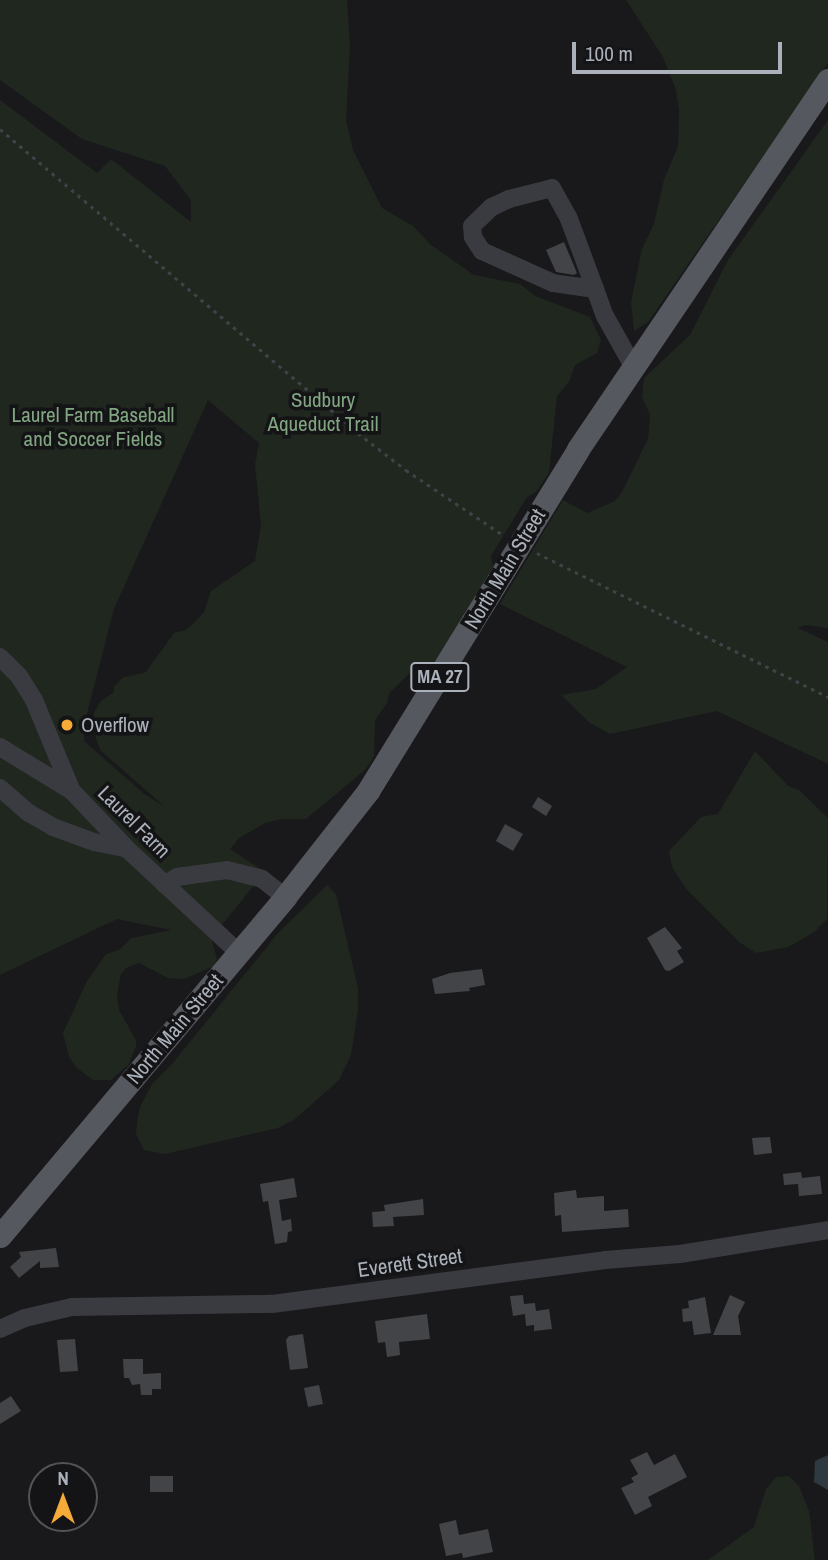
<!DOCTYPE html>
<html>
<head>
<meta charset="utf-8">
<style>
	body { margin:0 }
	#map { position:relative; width:828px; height:1560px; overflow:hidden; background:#19191b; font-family:"Archivo Narrow",sans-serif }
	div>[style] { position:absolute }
	.green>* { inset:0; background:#1f271f }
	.water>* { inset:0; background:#2e3940 }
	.building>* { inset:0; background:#434448 }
	.path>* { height:2.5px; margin-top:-1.25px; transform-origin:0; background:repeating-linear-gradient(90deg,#404247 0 3.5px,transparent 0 8.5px) }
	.minor>* { height:18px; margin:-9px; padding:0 9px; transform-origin:9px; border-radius:9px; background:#3a3b40 }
	.major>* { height:23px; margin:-11.5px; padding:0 11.5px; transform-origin:11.5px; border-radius:11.5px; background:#565860 }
	.dots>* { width:19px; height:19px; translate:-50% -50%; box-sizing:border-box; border:4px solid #141416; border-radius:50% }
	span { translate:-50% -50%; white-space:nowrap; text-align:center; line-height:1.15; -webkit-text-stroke:7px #141416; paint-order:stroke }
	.shield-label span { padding:2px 5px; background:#141416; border:2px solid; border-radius:5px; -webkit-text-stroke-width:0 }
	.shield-label { font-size:19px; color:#abb1bb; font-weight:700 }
	.park-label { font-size:21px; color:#82a682 }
	.street-label { font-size:21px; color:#abb1bb }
	.poi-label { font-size:21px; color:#abb1bb }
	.left { translate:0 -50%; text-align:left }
	.north { position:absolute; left:28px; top:1462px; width:70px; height:70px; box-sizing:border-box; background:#141416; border:2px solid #505358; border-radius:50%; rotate:0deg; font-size:19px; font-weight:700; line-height:28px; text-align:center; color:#abb1bb }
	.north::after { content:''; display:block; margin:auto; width:24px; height:32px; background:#f6aa37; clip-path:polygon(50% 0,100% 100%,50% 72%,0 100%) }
	.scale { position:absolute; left:572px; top:42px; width:210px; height:32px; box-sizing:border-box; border:4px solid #abb1bb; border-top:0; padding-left:9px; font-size:21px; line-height:24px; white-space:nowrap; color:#abb1bb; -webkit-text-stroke:5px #141416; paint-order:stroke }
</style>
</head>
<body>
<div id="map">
	<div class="green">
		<div style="clip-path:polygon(evenodd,0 0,347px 0,350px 45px,346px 120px,353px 150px,382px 208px,413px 226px,431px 245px,474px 275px,520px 284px,535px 296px,590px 317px,601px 340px,597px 353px,575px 365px,569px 382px,557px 396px,549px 473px,536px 492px,527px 497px,491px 556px,493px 566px,436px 663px,412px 671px,390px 692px,387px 703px,375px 720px,374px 756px,366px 769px,306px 819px,282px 819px,265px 823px,239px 838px,230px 849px,265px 872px,211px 938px,217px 959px,214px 966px,184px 979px,168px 978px,139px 963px,126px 968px,121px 974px,117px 996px,119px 1010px,136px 1040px,136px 1047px,128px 1065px,111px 1080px,93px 1080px,77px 1068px,69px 1057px,63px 1033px,87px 981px,106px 954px,119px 950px,131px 938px,171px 930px,117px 919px,0 975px,0 100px,97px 173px,111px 159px,191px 222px,191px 200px,165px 166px,82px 139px,0 80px,0 0,208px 400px,259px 443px,255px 465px,261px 526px,255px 561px,211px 591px,204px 612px,194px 623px,186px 630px,174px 633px,146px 672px,122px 678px,114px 687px,114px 692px,100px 702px,94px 713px,93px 730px,100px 750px,165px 807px,143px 793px,84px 741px,84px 725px,114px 609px,208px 400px)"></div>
		<div style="clip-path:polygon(626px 0,828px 0,828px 63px,648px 322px,634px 331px,631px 302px,642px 249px,654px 224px,664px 180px,678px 146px,679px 111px,676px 90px,663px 57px)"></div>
		<div style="clip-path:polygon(828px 120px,828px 628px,805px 625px,798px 628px,828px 642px,828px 764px,717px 711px,610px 734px,590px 723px,561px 695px,596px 689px,627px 667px,500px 604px,563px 500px,587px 513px,615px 501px,622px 492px,648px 439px,650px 415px,642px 397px,644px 378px,690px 335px,728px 260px)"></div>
		<div style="clip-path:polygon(755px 751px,788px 786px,799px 790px,828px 818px,827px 919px,813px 933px,788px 947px,756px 953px,739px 942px,686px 889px,672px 867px,669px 851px,701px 817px,718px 814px)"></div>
		<div style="clip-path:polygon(327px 885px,336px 894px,358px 988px,358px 1010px,351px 1055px,339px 1080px,294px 1120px,278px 1128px,165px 1154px,144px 1150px,136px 1134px,137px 1122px,140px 1107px,152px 1084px,172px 1064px,279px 932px)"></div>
		<div style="clip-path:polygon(789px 1476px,799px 1486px,809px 1511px,815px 1560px,708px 1560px,754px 1527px,766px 1489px,776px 1477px)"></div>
	</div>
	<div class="water">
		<div style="clip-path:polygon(828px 1455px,828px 1490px,814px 1482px,815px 1461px)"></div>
	</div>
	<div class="building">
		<div style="clip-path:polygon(564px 242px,577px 273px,574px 275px,556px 272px,546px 250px)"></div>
		<div style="clip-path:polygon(538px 797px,552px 806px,546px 816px,532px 807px)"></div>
		<div style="clip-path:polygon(505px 824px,523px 834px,513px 851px,496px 841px)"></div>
		<div style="clip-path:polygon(665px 927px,682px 948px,677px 951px,684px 962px,669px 971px,665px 970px,647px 938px)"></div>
		<div style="clip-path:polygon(482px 969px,485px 985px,469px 988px,470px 991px,435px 994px,432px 979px,450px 973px)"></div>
		<div style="clip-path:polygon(770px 1137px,772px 1153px,754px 1155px,752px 1138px)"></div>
		<div style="clip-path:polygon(801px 1172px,802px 1178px,820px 1176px,822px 1194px,799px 1196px,798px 1184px,784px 1185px,783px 1174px)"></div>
		<div style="clip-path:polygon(294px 1178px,297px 1197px,279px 1200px,282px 1221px,291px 1219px,292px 1231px,288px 1232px,287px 1242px,275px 1244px,268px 1201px,263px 1202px,260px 1184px)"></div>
		<div style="clip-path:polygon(576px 1190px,577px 1198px,604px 1196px,604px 1211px,628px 1209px,629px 1227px,562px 1232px,561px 1215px,555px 1216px,554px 1193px)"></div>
		<div style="clip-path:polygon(423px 1199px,424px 1215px,393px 1217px,394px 1226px,373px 1227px,372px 1212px,385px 1211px,384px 1205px)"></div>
		<div style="clip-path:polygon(56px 1248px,59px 1267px,40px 1268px,40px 1261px,19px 1278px,10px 1267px,21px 1257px,19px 1252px)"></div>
		<div style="clip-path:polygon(523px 1295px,524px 1304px,535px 1303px,536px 1311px,549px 1309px,552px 1329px,534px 1331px,534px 1325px,526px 1326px,525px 1314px,513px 1316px,510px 1296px)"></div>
		<div style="clip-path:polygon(730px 1295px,745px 1302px,738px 1316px,741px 1335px,713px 1335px)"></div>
		<div style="clip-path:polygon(705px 1297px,711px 1333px,694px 1335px,692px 1321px,683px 1322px,682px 1309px,689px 1308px,688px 1301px)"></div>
		<div style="clip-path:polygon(427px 1314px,430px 1339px,399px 1342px,400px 1355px,387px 1357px,385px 1342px,378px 1343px,375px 1321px)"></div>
		<div style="clip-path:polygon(303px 1334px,308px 1368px,290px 1370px,286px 1340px,289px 1336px)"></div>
		<div style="clip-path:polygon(75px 1339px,78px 1371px,60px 1372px,57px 1340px)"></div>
		<div style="clip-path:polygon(123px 1359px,143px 1359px,143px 1374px,161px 1373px,161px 1389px,152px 1389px,152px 1395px,141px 1395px,140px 1384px,132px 1385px,129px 1378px,124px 1378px)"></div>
		<div style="clip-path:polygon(319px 1385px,323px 1404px,308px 1407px,304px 1388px)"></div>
		<div style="clip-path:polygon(11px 1396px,21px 1411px,0 1424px,0 1403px)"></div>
		<div style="clip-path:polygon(647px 1452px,654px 1465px,675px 1454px,687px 1477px,648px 1497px,652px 1506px,635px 1515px,621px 1488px,634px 1482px,631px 1478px,638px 1474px,630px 1460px)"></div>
		<div style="clip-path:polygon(150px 1476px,173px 1476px,173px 1492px,150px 1492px)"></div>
		<div style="clip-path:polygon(456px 1520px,459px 1535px,488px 1529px,493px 1552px,463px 1558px,462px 1553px,446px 1556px,439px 1524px)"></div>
	</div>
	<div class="path">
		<div style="left:0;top:129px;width:470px;rotate:40.3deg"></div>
		<div style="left:358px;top:433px;width:61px;rotate:37.6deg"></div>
		<div style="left:406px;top:470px;width:117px;rotate:33.8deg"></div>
		<div style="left:537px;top:553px;width:325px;rotate:26.3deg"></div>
	</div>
	<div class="minor">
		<div style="left:595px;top:289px;width:42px;rotate:-171.9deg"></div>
		<div style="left:553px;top:283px;width:78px;rotate:-155.7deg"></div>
		<div style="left:482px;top:251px;width:17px;rotate:-123deg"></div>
		<div style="left:473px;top:237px;width:11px;rotate:-95deg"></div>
		<div style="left:472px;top:226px;width:28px;rotate:-44deg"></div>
		<div style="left:492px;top:207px;width:19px;rotate:-25deg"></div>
		<div style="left:509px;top:199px;width:44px;rotate:-14.3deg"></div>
		<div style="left:552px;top:188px;width:35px;rotate:61deg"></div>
		<div style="left:569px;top:219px;width:75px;rotate:69.6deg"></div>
		<div style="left:595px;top:289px;width:29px;rotate:70deg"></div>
		<div style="left:605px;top:316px;width:57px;rotate:60.8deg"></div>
		<div style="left:0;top:657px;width:27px;rotate:45deg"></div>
		<div style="left:19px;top:676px;width:28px;rotate:58deg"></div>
		<div style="left:34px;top:700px;width:94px;rotate:67.5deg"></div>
		<div style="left:0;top:747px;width:84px;rotate:31.4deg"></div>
		<div style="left:72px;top:791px;width:79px;rotate:46.5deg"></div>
		<div style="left:126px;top:848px;width:153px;rotate:42.9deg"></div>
		<div style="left:0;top:788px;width:38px;rotate:41deg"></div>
		<div style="left:29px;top:813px;width:28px;rotate:30deg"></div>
		<div style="left:53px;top:827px;width:44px;rotate:20.1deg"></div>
		<div style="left:94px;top:842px;width:33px;rotate:11deg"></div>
		<div style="left:165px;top:885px;width:14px;rotate:-34deg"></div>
		<div style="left:177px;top:877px;width:50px;rotate:-8deg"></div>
		<div style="left:227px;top:870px;width:36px;rotate:14deg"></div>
		<div style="left:262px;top:879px;width:29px;rotate:38deg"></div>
		<div style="left:0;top:1329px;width:27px;rotate:-24deg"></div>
		<div style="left:25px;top:1318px;width:48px;rotate:-13.2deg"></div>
		<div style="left:72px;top:1307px;width:200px;rotate:-0.9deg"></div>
		<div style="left:272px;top:1304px;width:336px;rotate:-7.5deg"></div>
		<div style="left:605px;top:1260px;width:75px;rotate:-4.6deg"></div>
		<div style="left:680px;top:1254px;width:150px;rotate:-9.2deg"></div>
	</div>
	<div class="major">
		<div style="left:0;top:1236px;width:443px;rotate:-49.9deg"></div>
		<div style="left:285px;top:897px;width:135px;rotate:-51.9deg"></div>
		<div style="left:368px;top:791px;width:401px;rotate:-58.4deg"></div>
		<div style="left:578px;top:449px;width:446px;rotate:-55.9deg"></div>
	</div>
	<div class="dots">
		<div style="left:67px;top:725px;background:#f6aa37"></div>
	</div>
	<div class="shield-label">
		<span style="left:440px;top:677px">MA 27</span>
	</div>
	<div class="park-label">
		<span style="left:323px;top:412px">Sudbury<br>Aqueduct Trail</span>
		<span style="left:93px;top:427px">Laurel Farm Baseball<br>and Soccer Fields</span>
	</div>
	<div class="street-label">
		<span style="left:505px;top:569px;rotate:-59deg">North Main Street</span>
		<span style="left:134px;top:822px;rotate:45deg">Laurel Farm</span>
		<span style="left:175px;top:1029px;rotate:-50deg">North Main Street</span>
		<span style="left:410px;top:1263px;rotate:-8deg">Everett Street</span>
	</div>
	<div class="poi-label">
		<span class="left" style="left:81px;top:725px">Overflow</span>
	</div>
	<div class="north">N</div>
	<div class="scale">100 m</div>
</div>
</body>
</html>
